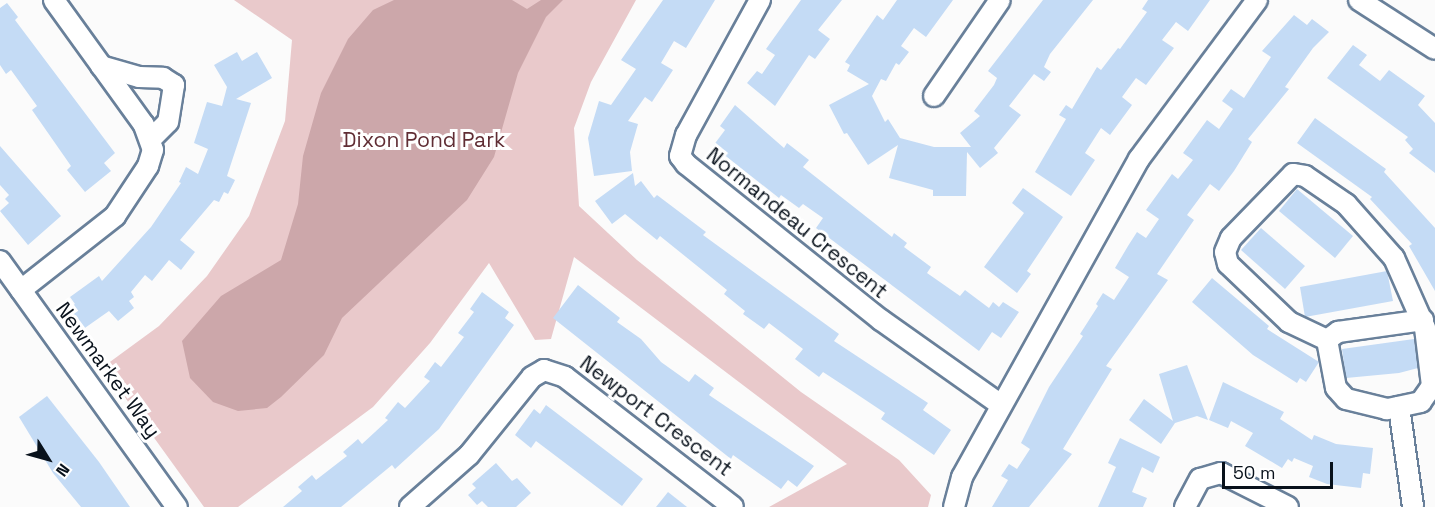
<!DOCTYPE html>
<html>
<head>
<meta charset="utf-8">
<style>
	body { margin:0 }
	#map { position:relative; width:1435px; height:507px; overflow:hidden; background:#fbfbfb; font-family:"Space Grotesk",sans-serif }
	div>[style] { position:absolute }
	.green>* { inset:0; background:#e9c9cb }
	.water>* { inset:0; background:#cca7aa }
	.building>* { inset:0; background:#c4dbf5 }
	.roads { filter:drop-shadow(2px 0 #69809a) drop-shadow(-2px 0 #69809a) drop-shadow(0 2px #69809a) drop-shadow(0 -2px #69809a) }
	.minor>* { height:20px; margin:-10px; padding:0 10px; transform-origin:10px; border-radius:10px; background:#fff }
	span { translate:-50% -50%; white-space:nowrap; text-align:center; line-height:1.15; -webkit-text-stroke:6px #fff; paint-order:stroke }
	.park-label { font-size:21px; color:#602d34 }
	.street-label { font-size:21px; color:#08111b }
	.north { position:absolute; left:18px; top:429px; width:60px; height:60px; -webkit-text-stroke:4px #fff; paint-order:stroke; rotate:127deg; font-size:16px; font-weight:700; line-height:24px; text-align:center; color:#08111b }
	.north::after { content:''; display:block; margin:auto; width:21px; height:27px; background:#08111b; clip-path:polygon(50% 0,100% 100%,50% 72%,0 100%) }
	.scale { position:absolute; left:1222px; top:462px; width:111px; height:27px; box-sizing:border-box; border:3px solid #08111b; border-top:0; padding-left:8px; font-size:18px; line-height:21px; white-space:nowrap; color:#08111b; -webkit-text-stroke:4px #fff; paint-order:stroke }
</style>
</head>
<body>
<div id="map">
	<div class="green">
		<div style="clip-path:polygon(234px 0,636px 0,591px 82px,574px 128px,579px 206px,637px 260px,801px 392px,899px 460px,931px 495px,928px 507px,769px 507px,847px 464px,574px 257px,551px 339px,535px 340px,489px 263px,430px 343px,373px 407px,238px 507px,204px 507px,103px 367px,159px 326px,207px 276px,249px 216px,285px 121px,292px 40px)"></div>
	</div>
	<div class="water">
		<div style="clip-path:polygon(394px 0,512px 0,527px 9px,541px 0,563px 0,546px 17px,518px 73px,494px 157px,467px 200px,342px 318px,324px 355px,281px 397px,267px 408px,238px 411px,213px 402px,190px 378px,182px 341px,221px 296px,281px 260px,298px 204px,303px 156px,321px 93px,348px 39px,373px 10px)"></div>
	</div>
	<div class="building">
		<div style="clip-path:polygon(663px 0,715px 0,686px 48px,674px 41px,661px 63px,673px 70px,652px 102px,645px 97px,628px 121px,638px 124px,630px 152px,632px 171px,594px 176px,588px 138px,599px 101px,611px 105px,636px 69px,621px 60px)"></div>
		<div style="clip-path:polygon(801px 0,842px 0,818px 30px,830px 39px,815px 59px,809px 55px,775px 106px,747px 83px,757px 71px,762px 74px,775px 55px,766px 49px)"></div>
		<div style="clip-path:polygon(897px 0,953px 0,926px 37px,914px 28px,901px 46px,909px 52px,899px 65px,896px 63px,886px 81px,881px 79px,872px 96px,885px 122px,888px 119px,900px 138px,934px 147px,971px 147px,960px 133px,980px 116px,974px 111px,994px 85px,997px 78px,988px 71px,1043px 0,1093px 0,1050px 54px,1044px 67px,1051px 72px,1044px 81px,1034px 74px,1009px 106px,1021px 115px,994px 148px,998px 153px,980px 168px,967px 152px,966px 196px,933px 196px,933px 190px,889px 178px,898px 145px,868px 165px,847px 133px,844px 134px,829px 105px,869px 84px,847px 71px,850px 65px,845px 62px,877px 15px,883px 20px)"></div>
		<div style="clip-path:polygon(1148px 0,1210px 0,1188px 31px,1176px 22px,1162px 40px,1174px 48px,1146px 85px,1136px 78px,1122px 97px,1132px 105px,1110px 135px,1101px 128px,1085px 153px,1095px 160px,1071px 196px,1035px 172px,1066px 119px,1059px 115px,1066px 105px,1072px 109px,1097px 67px,1101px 70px,1118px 48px,1120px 49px,1147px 12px,1142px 9px)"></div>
		<div style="clip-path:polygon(7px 3px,18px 17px,15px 20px,115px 153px,104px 163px,111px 171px,85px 192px,67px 170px,71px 166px,32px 110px,37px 106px,11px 70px,6px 74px,0 65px,0 8px)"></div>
		<div style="clip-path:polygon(1294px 15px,1307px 25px,1312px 19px,1329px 32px,1313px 48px,1285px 87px,1289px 89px,1248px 139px,1252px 142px,1234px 171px,1219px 191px,1210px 184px,1187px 215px,1194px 220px,1157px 274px,1168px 280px,1106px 366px,1112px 369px,1063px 449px,1072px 454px,1029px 507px,992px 507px,1008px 480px,1001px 476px,1009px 464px,1017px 469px,1030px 449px,1021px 443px,1049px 387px,1083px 336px,1080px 334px,1098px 306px,1096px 304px,1103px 293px,1114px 300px,1129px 277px,1115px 268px,1128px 246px,1137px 232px,1146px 238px,1159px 219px,1146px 210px,1172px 174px,1178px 179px,1193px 160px,1183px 153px,1207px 120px,1219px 129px,1233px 109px,1222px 101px,1231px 89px,1244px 98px,1271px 57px,1262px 51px)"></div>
		<div style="clip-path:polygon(1353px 45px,1367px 55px,1359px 65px,1380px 81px,1389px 70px,1425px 96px,1418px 105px,1435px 123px,1435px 173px,1409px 153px,1413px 149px,1405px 140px,1408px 137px,1327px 78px)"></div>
		<div style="clip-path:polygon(237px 52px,242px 61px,257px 52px,272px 78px,236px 99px,251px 103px,227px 176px,235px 180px,228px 194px,224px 192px,219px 202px,214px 200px,180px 240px,195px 252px,181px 270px,169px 260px,152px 281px,145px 275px,131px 292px,134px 297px,129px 301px,134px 308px,118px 321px,109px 311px,82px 330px,67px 309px,75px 304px,70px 297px,99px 276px,102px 281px,151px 227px,181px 183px,179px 182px,186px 167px,198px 174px,208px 149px,194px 143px,207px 102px,222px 106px,227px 87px,214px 65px)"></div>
		<div style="clip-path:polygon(735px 105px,784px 148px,787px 143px,809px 160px,803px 167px,892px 237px,894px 233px,907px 243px,904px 247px,931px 267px,927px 273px,960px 296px,965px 290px,989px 308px,993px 302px,999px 307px,1003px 302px,1019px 312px,1001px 338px,992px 332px,979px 351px,816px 228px,823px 218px,803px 204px,799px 208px,781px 195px,779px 198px,713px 146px,725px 130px,720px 126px)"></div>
		<div style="clip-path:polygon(1315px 118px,1386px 169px,1384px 172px,1435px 228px,1435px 291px,1409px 246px,1412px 244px,1370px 199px,1372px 197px,1297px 143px)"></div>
		<div style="clip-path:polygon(0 146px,61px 216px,28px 245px,0 211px,9px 203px,5px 199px,9px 195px,0 185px)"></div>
		<div style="clip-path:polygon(633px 173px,635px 186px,641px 181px,654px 198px,657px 195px,706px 232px,703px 235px,839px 334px,834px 341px,928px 403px,923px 410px,951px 430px,934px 455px,881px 419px,885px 413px,849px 389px,823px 372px,819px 377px,795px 359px,803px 349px,769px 323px,764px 329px,743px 314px,745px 311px,724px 294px,727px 290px,660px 236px,657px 240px,625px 214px,612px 224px,595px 201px)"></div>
		<div style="clip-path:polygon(1023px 188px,1063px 217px,1027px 271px,1031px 274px,1017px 293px,984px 267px,1024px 213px,1012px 203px)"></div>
		<div style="clip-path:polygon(1297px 189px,1353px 236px,1335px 258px,1279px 211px)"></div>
		<div style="clip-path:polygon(1261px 228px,1305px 266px,1285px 289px,1241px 250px)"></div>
		<div style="clip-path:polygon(1387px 271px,1393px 301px,1305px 317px,1300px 287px)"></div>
		<div style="clip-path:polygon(1212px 278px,1269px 326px,1267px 329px,1319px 362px,1306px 382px,1300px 378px,1297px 383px,1253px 355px,1192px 302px)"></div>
		<div style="clip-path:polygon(578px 285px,620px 318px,617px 322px,641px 339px,661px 362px,689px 382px,695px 374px,714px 388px,709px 395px,814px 466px,797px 487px,788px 480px,781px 489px,733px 455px,731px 459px,553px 318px)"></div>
		<div style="clip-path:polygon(482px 292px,509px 312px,505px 318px,514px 325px,439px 429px,395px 469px,392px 465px,341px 507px,283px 507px,302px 491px,298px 487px,312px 475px,316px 480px,347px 456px,343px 452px,358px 439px,362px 444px,388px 420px,385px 418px,398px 402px,405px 408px,430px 381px,424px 377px,435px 362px,441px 367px,464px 337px,458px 333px,474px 312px,470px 309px)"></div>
		<div style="clip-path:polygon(1414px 339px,1418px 368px,1399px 373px,1346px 378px,1342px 349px)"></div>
		<div style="clip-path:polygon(1187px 365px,1208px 420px,1197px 416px,1175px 423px,1161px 444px,1129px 420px,1144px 399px,1173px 421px,1159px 374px)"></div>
		<div style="clip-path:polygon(1223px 382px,1284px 412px,1280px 419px,1312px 440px,1314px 435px,1336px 444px,1373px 448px,1370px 474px,1363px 473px,1361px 488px,1327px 484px,1309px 477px,1313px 466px,1294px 458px,1292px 462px,1288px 459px,1282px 468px,1245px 446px,1253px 433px,1231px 421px,1228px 428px,1209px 420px)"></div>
		<div style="clip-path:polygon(47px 396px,99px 462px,130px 507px,81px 507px,53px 473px,19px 417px)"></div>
		<div style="clip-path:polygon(546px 405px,643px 479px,622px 506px,536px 441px,531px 448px,515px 435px,534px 409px,540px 414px)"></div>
		<div style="clip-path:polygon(1120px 438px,1160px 457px,1153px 473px,1142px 467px,1132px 492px,1147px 498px,1143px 507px,1098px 507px,1116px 467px,1108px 463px)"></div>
		<div style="clip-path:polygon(496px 463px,512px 481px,517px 478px,531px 493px,516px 507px,488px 507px,482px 501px,477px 505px,468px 495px,476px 488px,472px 484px)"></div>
		<div style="clip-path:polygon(668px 492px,687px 507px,656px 507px)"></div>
	</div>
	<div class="roads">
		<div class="minor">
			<div style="left:760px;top:0;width:154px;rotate:118.7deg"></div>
			<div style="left:686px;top:135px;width:22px;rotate:106deg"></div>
			<div style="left:680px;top:156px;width:10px;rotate:53deg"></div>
			<div style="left:686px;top:164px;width:250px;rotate:38.7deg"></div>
			<div style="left:881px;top:320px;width:147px;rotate:35.3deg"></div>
			<div style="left:1359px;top:0;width:90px;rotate:32.8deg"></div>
			<div style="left:101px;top:66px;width:40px;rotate:16deg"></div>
			<div style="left:139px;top:77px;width:24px;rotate:2deg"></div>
			<div style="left:163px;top:78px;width:13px;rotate:32deg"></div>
			<div style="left:174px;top:85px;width:37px;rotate:99deg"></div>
			<div style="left:168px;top:122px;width:23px;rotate:135deg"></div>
			<div style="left:934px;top:96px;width:116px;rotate:-55.5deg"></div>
			<div style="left:1293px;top:174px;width:12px;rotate:9deg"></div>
			<div style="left:1305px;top:176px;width:50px;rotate:34.3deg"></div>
			<div style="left:1346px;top:204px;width:72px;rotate:48.4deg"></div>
			<div style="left:1394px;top:258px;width:77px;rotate:66.1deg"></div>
			<div style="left:1425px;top:328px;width:58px;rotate:83.1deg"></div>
			<div style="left:1432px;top:386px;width:19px;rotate:125deg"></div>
			<div style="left:1421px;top:402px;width:35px;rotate:168deg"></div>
			<div style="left:1387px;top:409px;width:42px;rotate:-166.3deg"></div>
			<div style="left:1346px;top:399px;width:15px;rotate:-132deg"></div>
			<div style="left:1336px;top:388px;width:49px;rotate:-100.6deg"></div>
			<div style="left:1327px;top:340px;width:42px;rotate:-154.7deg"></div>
			<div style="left:1289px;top:322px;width:84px;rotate:-136.4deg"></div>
			<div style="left:1228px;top:264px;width:12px;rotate:-104deg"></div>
			<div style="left:1225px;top:252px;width:15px;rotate:-67deg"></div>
			<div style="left:1231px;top:238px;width:89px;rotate:-45.9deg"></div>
			<div style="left:0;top:261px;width:303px;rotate:54.3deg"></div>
			<div style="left:21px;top:290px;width:120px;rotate:-38.2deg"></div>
			<div style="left:115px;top:216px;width:60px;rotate:-56.6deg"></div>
			<div style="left:148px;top:166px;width:17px;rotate:-73deg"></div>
			<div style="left:153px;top:150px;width:27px;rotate:-110deg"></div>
			<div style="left:144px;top:125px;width:154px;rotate:-125.8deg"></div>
			<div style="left:1327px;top:340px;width:14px;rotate:-36deg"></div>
			<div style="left:1338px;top:332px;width:86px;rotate:-8deg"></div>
			<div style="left:1399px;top:407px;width:101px;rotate:82deg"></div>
			<div style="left:410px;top:507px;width:79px;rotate:-41.4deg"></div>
			<div style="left:469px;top:455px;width:100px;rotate:-51.1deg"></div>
			<div style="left:532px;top:377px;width:14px;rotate:-30deg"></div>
			<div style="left:544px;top:370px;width:22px;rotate:18deg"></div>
			<div style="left:565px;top:377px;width:212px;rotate:37.7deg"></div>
			<div style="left:954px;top:507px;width:31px;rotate:-75deg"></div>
			<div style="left:962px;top:477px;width:364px;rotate:-60.9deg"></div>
			<div style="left:1139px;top:159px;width:198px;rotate:-53.4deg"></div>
			<div style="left:1185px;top:507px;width:32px;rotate:-62deg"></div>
			<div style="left:1200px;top:479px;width:22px;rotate:-16deg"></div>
			<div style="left:1221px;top:473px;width:75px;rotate:26.9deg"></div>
		</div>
	</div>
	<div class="park-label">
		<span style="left:424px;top:140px">Dixon Pond Park</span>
	</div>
	<div class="street-label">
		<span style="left:797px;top:223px;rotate:39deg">Normandeau Crescent</span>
		<span style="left:108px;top:370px;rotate:54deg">Newmarket Way</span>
		<span style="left:656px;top:416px;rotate:37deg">Newport Crescent</span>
	</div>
	<div class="north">N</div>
	<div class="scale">50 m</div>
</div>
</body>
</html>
